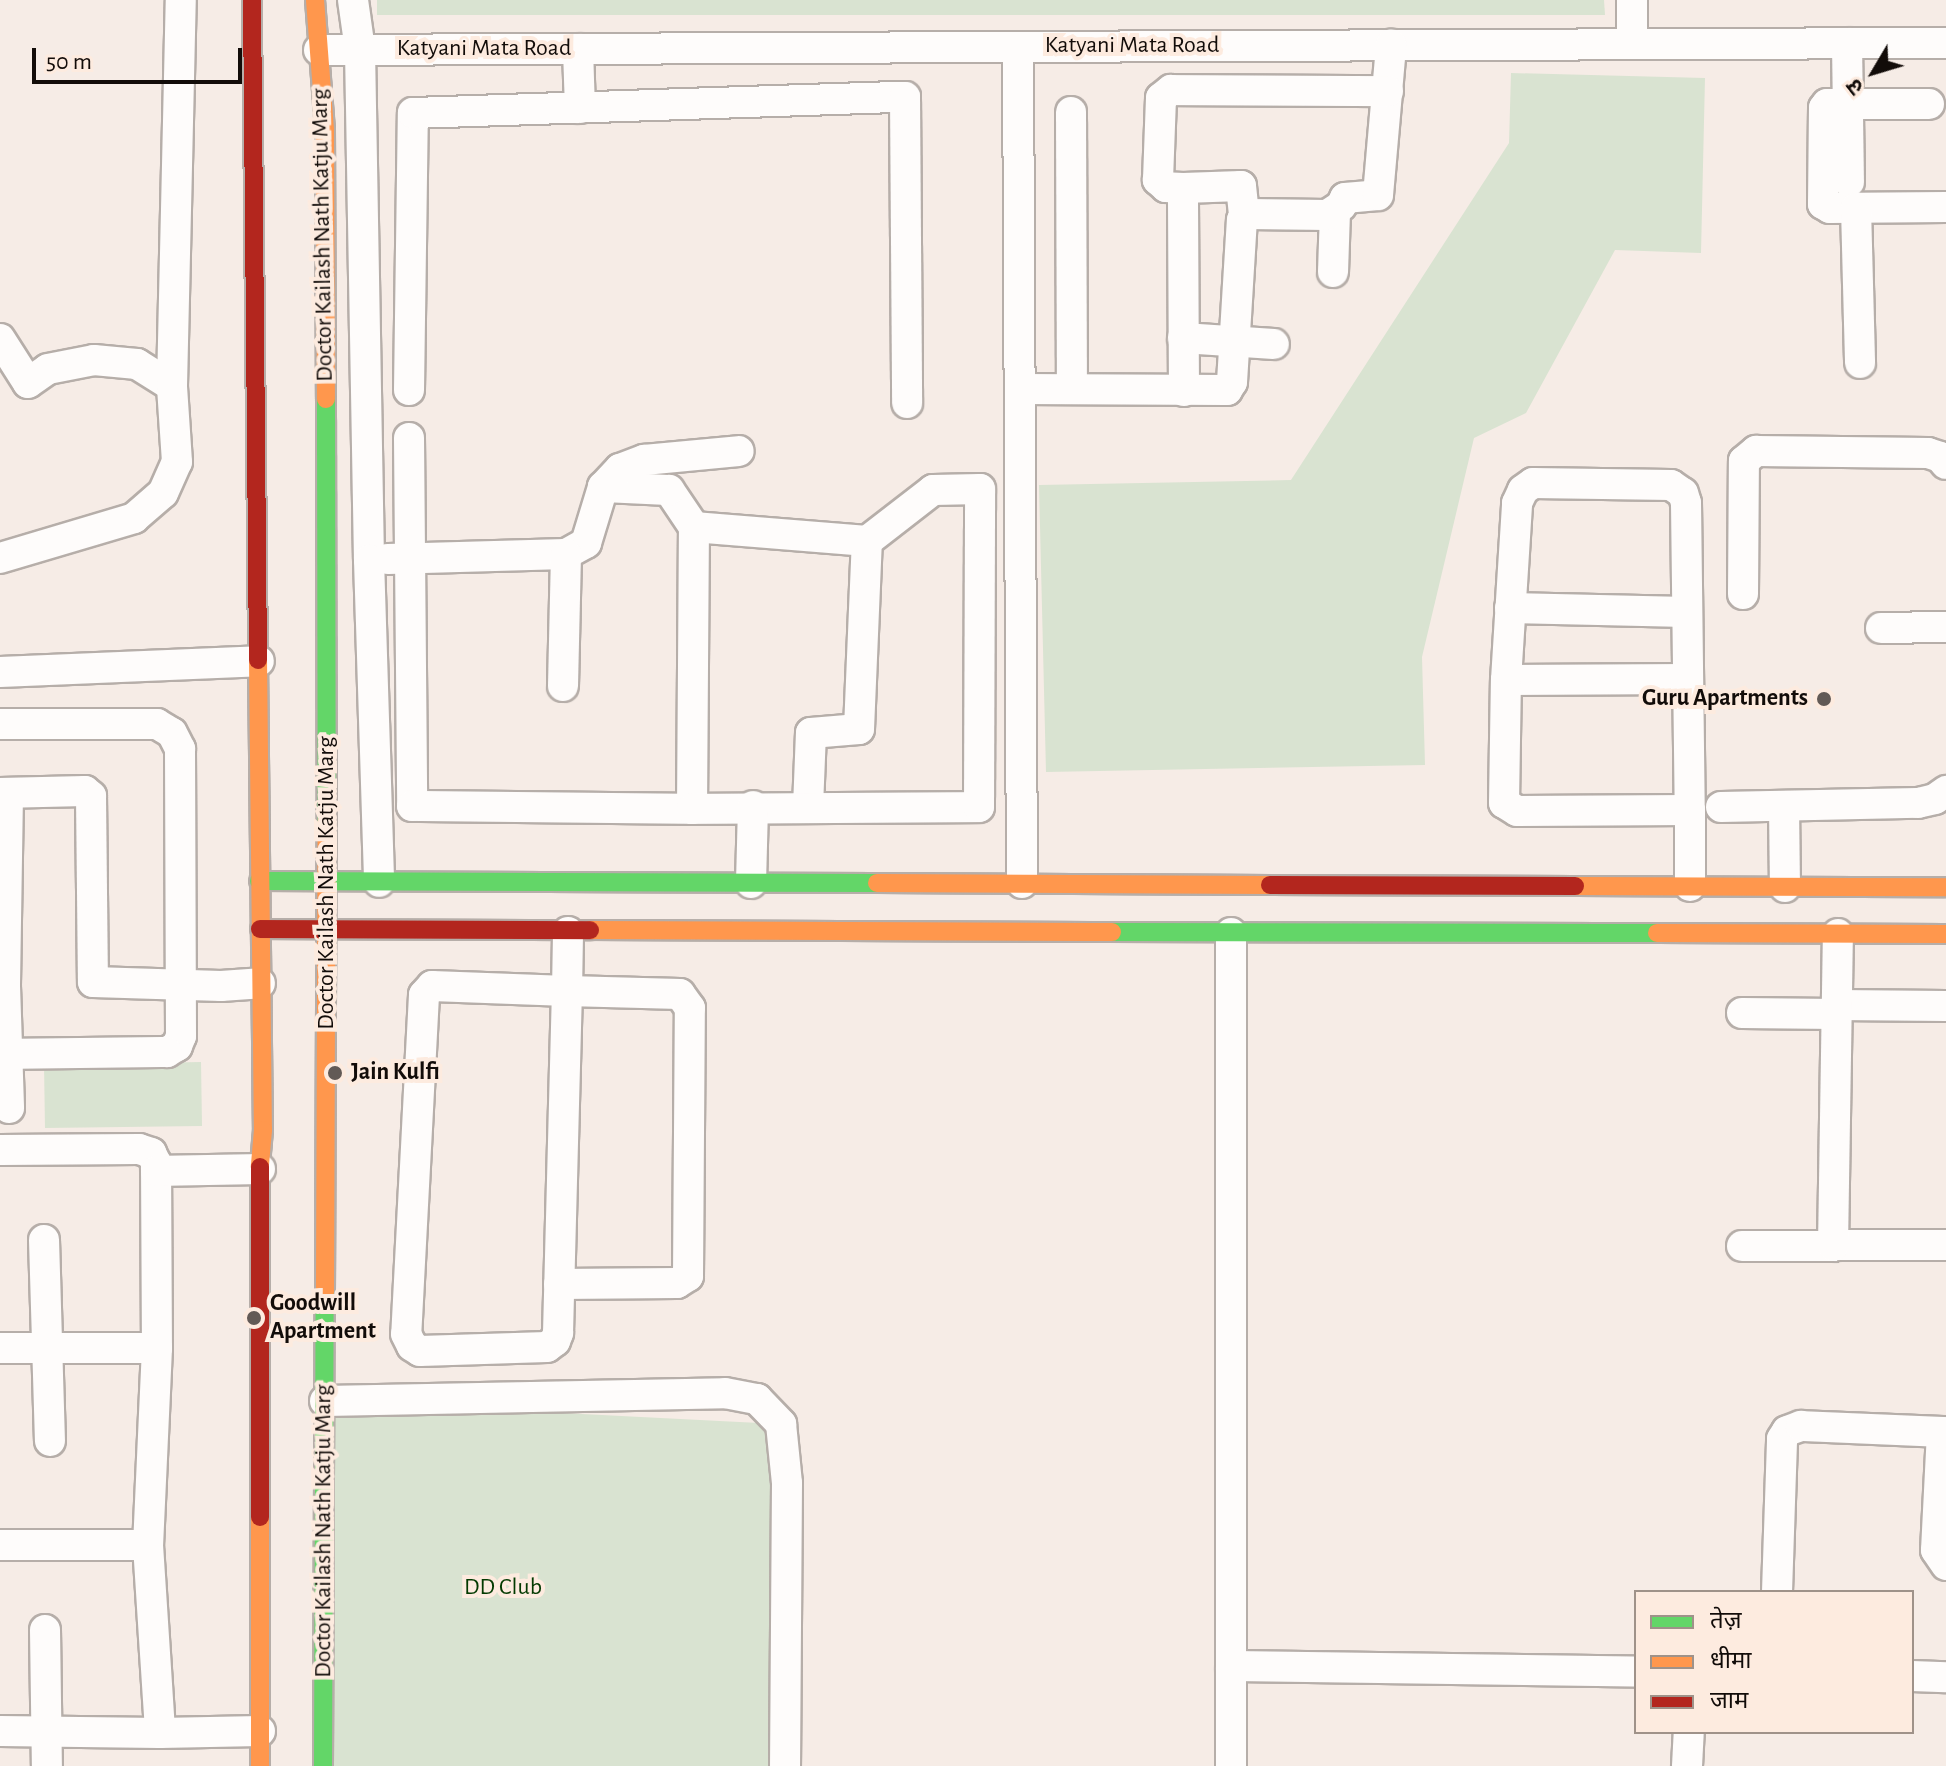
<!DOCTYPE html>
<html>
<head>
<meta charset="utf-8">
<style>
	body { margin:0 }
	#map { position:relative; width:1946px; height:1766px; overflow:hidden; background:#f6ece6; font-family:"Alegreya Sans","Noto Sans Devanagari",sans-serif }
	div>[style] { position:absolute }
	.green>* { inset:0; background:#d9e3d1 }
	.roads { filter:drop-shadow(2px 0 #b6aea9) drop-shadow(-2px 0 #b6aea9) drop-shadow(0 2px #b6aea9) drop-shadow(0 -2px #b6aea9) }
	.street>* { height:30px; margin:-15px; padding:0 15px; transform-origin:15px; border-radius:15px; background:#fefcfb }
	.fast>* { height:18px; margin:-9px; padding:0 9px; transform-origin:9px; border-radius:9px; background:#63d668 }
	.slow>* { height:18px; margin:-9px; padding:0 9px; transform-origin:9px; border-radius:9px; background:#ff974d }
	.jam>* { height:18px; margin:-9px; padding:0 9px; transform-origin:9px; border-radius:9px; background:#b3261e }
	.dots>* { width:22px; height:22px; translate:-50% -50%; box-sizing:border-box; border:4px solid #fdebdf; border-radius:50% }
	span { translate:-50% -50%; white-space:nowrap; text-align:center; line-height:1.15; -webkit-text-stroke:8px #fdebdf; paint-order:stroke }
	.street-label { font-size:24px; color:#120c09 }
	.poi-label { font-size:24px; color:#120c09; font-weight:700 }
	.right { translate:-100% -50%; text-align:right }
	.left { translate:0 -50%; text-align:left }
	.park-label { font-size:24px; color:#033a00 }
	.legend { position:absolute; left:1634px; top:1590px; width:280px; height:144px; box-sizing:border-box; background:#fdebdf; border:2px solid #9f9289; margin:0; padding:10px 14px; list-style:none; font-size:24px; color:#120c09 }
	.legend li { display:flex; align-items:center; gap:16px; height:40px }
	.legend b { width:40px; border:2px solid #9f9289 }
	.north { position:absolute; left:1834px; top:32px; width:80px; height:80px; -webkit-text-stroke:6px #fdebdf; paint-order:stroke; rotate:232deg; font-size:22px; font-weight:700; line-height:32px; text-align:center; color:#120c09 }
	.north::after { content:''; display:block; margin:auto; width:28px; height:36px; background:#120c09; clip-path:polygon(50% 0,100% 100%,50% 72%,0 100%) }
	.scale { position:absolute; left:32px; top:48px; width:210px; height:36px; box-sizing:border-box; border:4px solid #120c09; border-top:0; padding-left:10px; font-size:24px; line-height:28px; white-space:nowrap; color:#120c09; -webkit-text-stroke:6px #fdebdf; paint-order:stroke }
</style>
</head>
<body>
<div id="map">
	<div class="green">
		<div style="clip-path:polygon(377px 0,1604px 0,1605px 15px,377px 15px)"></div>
		<div style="clip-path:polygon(1511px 73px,1705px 78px,1701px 253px,1615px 250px,1526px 413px,1474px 438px,1422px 657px,1425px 765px,1046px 772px,1039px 485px,1291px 480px,1509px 143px)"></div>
		<div style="clip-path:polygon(201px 1062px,202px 1126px,45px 1128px,44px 1065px)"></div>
		<div style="clip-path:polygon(325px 1401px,781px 1424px,782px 1766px,323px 1766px)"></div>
	</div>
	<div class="roads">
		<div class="street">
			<div style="left:353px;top:0;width:50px;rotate:82deg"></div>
			<div style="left:360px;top:50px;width:510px;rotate:88.99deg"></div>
			<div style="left:369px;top:560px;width:322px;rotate:88.2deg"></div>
			<div style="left:1847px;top:43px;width:139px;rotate:89.2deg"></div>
			<div style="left:1632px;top:44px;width:44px;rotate:-90deg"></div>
			<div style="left:1018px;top:47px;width:836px;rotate:89.73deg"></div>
			<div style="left:578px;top:49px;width:59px;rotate:88.1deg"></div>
			<div style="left:319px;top:50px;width:1627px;rotate:-0.25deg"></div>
			<div style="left:1929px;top:104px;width:102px;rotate:180deg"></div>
			<div style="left:1827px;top:104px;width:5px;rotate:127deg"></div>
			<div style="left:1824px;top:108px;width:96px;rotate:90.6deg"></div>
			<div style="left:1823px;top:204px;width:8px;rotate:30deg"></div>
			<div style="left:1830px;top:208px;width:116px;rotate:-0.5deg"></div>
			<div style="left:1071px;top:112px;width:277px;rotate:89.8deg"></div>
			<div style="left:1183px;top:188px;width:58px;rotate:-2deg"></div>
			<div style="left:1241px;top:186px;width:30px;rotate:84deg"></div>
			<div style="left:1856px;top:208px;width:155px;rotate:88.5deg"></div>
			<div style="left:1333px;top:272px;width:60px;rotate:-88.1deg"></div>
			<div style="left:1183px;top:338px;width:91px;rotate:3.8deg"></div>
			<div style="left:0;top:339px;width:52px;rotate:57.5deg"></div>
			<div style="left:28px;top:383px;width:24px;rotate:-35deg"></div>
			<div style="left:48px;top:369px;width:47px;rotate:-11.1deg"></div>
			<div style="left:94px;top:360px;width:43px;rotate:5.3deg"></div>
			<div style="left:137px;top:364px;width:41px;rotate:32.2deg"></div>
			<div style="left:1020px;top:389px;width:207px;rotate:0.3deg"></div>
			<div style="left:1227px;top:390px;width:9px;rotate:-58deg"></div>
			<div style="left:1232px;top:382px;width:162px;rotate:-86.5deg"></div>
			<div style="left:1242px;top:220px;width:8px;rotate:-45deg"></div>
			<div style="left:1248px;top:214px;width:79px;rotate:0.7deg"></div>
			<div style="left:1327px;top:215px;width:17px;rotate:-33deg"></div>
			<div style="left:1341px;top:206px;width:9px;rotate:-63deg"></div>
			<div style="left:1345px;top:198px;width:33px;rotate:-5deg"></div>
			<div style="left:1378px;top:195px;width:151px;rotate:-85deg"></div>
			<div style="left:409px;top:390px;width:277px;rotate:-89.2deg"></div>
			<div style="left:413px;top:113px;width:492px;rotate:-1.9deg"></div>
			<div style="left:905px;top:97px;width:306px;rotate:89.6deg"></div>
			<div style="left:1184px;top:391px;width:203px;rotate:-90.3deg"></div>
			<div style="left:1183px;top:188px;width:17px;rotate:-177deg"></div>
			<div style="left:1166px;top:187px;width:11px;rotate:-139deg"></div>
			<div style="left:1158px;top:180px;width:82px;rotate:-87.9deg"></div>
			<div style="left:1161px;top:98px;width:13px;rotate:-39deg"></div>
			<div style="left:1171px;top:90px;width:217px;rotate:0.3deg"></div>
			<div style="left:409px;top:438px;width:368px;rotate:89.5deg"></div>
			<div style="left:412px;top:806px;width:280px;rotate:0.6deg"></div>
			<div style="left:692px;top:809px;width:282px;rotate:-89.6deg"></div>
			<div style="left:694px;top:527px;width:45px;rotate:-124deg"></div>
			<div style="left:669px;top:490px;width:66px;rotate:-177.4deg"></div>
			<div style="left:0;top:558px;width:140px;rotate:-16.6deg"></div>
			<div style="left:134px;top:518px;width:38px;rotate:-41deg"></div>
			<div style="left:163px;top:493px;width:34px;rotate:-66deg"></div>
			<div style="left:177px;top:462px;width:76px;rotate:-93.8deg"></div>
			<div style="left:172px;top:386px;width:386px;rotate:-88.7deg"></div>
			<div style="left:388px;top:559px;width:178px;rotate:-1.6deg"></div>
			<div style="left:566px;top:554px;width:23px;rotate:-29deg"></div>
			<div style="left:586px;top:543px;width:59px;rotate:-73.1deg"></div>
			<div style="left:603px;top:487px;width:25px;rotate:-47deg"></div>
			<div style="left:620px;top:469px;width:26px;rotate:-21deg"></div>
			<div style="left:644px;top:460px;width:95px;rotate:-5.4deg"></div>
			<div style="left:1743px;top:594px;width:133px;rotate:-89.6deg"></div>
			<div style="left:1744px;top:461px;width:16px;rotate:-40deg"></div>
			<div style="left:1756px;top:451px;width:172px;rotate:0.7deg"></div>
			<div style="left:1928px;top:453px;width:13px;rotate:18deg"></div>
			<div style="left:1940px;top:457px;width:9px;rotate:49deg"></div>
			<div style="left:1510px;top:608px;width:177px;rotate:1.3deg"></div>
			<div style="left:1881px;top:628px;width:65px;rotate:-0.9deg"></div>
			<div style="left:0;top:672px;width:259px;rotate:-2.4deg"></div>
			<div style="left:1506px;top:680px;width:182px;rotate:-0.3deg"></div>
			<div style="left:563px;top:686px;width:132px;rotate:-88.7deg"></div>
			<div style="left:0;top:724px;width:157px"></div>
			<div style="left:157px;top:724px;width:17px;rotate:31deg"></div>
			<div style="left:172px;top:733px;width:18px;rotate:63deg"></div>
			<div style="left:180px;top:749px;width:287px;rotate:89.8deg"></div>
			<div style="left:181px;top:1036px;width:11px;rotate:112deg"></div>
			<div style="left:177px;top:1046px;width:12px;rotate:149deg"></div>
			<div style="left:167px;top:1052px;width:160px;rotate:179.3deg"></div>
			<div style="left:0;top:793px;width:85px;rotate:-1.3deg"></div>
			<div style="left:85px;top:791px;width:8px;rotate:40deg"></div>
			<div style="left:91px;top:796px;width:186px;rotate:89.4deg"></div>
			<div style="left:93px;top:982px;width:128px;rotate:1.8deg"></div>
			<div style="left:221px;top:986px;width:39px;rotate:-4deg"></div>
			<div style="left:8px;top:793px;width:193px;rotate:90.9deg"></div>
			<div style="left:5px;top:986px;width:122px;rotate:88.1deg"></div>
			<div style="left:1784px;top:806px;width:81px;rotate:89.3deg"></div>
			<div style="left:808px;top:807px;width:74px;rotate:-87.7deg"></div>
			<div style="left:811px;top:733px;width:48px;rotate:-4.8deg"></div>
			<div style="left:859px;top:729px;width:188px;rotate:-87.6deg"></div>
			<div style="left:1721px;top:807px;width:197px;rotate:-1.2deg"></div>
			<div style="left:1918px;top:803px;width:17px;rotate:-13deg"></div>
			<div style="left:1935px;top:799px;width:14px;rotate:-36deg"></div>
			<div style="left:692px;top:809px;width:287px;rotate:-0.4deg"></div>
			<div style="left:979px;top:807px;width:318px;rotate:-89.8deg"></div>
			<div style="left:980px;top:489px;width:47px;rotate:178.8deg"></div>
			<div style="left:933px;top:490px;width:83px;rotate:142.3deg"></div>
			<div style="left:867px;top:541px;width:174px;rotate:-175.4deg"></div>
			<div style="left:1690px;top:810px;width:173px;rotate:179.7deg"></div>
			<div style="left:1517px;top:811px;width:15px;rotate:-148deg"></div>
			<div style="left:1504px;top:803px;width:123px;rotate:-89.1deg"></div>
			<div style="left:1506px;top:680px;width:177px;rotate:-86.4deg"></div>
			<div style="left:1517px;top:503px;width:14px;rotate:-65deg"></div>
			<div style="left:1523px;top:490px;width:12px;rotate:-35deg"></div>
			<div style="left:1533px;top:483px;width:138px;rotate:0.8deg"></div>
			<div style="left:1671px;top:485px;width:14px;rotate:34deg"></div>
			<div style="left:1683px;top:493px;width:10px;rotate:73deg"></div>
			<div style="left:1686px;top:503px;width:307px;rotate:89.3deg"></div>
			<div style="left:1690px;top:810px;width:76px;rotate:90deg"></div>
			<div style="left:751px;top:883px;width:77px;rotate:-88.5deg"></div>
			<div style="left:1837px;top:1005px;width:109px;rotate:0.5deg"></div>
			<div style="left:1742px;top:1013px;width:94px;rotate:0.6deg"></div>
			<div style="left:0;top:1150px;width:139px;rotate:-0.4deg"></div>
			<div style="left:139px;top:1149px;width:13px;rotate:18deg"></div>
			<div style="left:151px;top:1153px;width:11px;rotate:63deg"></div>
			<div style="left:156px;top:1163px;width:185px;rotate:89.7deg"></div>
			<div style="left:157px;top:1348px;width:197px;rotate:92.6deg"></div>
			<div style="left:148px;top:1545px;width:188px;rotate:86.3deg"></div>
			<div style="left:160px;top:1733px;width:160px;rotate:-179.3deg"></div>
			<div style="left:156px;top:1171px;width:104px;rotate:-1.1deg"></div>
			<div style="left:44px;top:1240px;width:201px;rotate:88.3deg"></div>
			<div style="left:1742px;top:1246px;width:204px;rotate:-0.3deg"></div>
			<div style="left:1833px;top:1246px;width:312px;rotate:-89.1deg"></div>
			<div style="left:559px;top:1284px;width:118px;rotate:-0.5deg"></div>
			<div style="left:677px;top:1283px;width:13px;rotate:-32deg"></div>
			<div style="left:688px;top:1276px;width:268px;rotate:-89.6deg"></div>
			<div style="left:690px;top:1008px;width:17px;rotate:-126deg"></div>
			<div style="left:680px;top:994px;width:113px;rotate:-178.5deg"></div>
			<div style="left:567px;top:991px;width:135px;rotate:-177.9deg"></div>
			<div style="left:432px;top:986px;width:12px;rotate:132deg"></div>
			<div style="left:424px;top:995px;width:339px;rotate:93deg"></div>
			<div style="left:406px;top:1334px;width:13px;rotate:63deg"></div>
			<div style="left:412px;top:1346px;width:9px;rotate:32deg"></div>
			<div style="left:420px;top:1351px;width:127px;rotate:-1.8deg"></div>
			<div style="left:547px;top:1347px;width:10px;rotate:-37deg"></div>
			<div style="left:555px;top:1341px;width:9px;rotate:-69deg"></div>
			<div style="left:558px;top:1333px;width:342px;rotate:-88.5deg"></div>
			<div style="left:567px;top:991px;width:59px;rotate:-89deg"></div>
			<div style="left:0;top:1348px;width:157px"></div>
			<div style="left:325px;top:1401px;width:400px;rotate:-1.1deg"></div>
			<div style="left:725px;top:1393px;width:33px;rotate:11deg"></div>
			<div style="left:757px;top:1399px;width:35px;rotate:46deg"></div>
			<div style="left:781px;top:1424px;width:59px;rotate:84.2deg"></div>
			<div style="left:787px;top:1483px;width:283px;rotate:90.4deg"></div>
			<div style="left:1942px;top:1432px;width:118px;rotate:92.9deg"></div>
			<div style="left:1936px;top:1550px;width:18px;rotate:56deg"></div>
			<div style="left:0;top:1545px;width:148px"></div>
			<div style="left:1777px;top:1592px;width:153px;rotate:-88.1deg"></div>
			<div style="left:1782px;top:1439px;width:9px;rotate:-58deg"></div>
			<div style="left:1787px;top:1431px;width:15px;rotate:-20deg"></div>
			<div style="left:1801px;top:1426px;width:145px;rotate:2.4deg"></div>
			<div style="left:45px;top:1630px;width:136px;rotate:89.2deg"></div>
			<div style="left:1231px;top:1666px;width:405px;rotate:0.8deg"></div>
			<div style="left:1912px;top:1676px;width:34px;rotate:2deg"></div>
			<div style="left:160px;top:1733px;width:100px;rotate:-1.1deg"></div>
			<div style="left:1231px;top:1766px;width:833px;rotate:-90deg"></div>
			<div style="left:1687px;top:1766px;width:34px;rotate:-87deg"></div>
		</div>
		<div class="fast">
			<div style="left:326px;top:399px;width:423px;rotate:89.9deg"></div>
			<div style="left:259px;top:881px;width:618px;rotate:0.19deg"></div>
			<div style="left:1112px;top:932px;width:545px;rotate:0.11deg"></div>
			<div style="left:323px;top:1766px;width:474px;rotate:-89.8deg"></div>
		</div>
		<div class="slow">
			<div style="left:315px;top:0;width:129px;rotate:85.6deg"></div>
			<div style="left:325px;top:129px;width:270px;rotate:89.8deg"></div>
			<div style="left:258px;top:660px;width:470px;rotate:89.4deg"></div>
			<div style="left:263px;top:1130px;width:37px;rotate:95deg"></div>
			<div style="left:877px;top:883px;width:393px;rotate:0.3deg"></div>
			<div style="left:1575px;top:886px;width:371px;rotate:0.2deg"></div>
			<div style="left:590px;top:930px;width:522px;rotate:0.22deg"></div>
			<div style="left:1657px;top:933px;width:289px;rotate:0.2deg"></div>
			<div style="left:325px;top:1292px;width:470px;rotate:-89.8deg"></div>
			<div style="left:260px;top:1517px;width:249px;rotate:90deg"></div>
		</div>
		<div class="jam">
			<div style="left:252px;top:0;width:660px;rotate:89.48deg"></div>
			<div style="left:1270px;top:885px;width:305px;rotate:0.2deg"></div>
			<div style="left:260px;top:929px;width:330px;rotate:0.2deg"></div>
			<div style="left:260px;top:1517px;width:350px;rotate:-90deg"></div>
		</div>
	</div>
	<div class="dots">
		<div style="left:1824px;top:699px;background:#625a56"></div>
		<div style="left:335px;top:1073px;background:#625a56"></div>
		<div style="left:254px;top:1318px;background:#625a56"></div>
	</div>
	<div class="street-label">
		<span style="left:1132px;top:46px">Katyani Mata Road</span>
		<span style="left:484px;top:49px">Katyani Mata Road</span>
		<span style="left:323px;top:235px;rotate:-91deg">Doctor Kailash Nath Katju Marg</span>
		<span style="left:327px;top:883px;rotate:-90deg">Doctor Kailash Nath Katju Marg</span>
		<span style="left:324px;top:1531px;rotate:-90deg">Doctor Kailash Nath Katju Marg</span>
	</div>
	<div class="poi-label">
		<span class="right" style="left:1808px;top:699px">Guru Apartments</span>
		<span class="left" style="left:351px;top:1073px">Jain Kulfi</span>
		<span class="left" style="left:270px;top:1318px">Goodwill<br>Apartment</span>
	</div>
	<div class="park-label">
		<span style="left:503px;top:1588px">DD Club</span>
	</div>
	<ul class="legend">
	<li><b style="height:10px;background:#63d668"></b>तेज़</li>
	<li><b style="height:10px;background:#ff974d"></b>धीमा</li>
	<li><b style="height:10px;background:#b3261e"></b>जाम</li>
	</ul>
	<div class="north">उ</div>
	<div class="scale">50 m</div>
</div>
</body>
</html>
